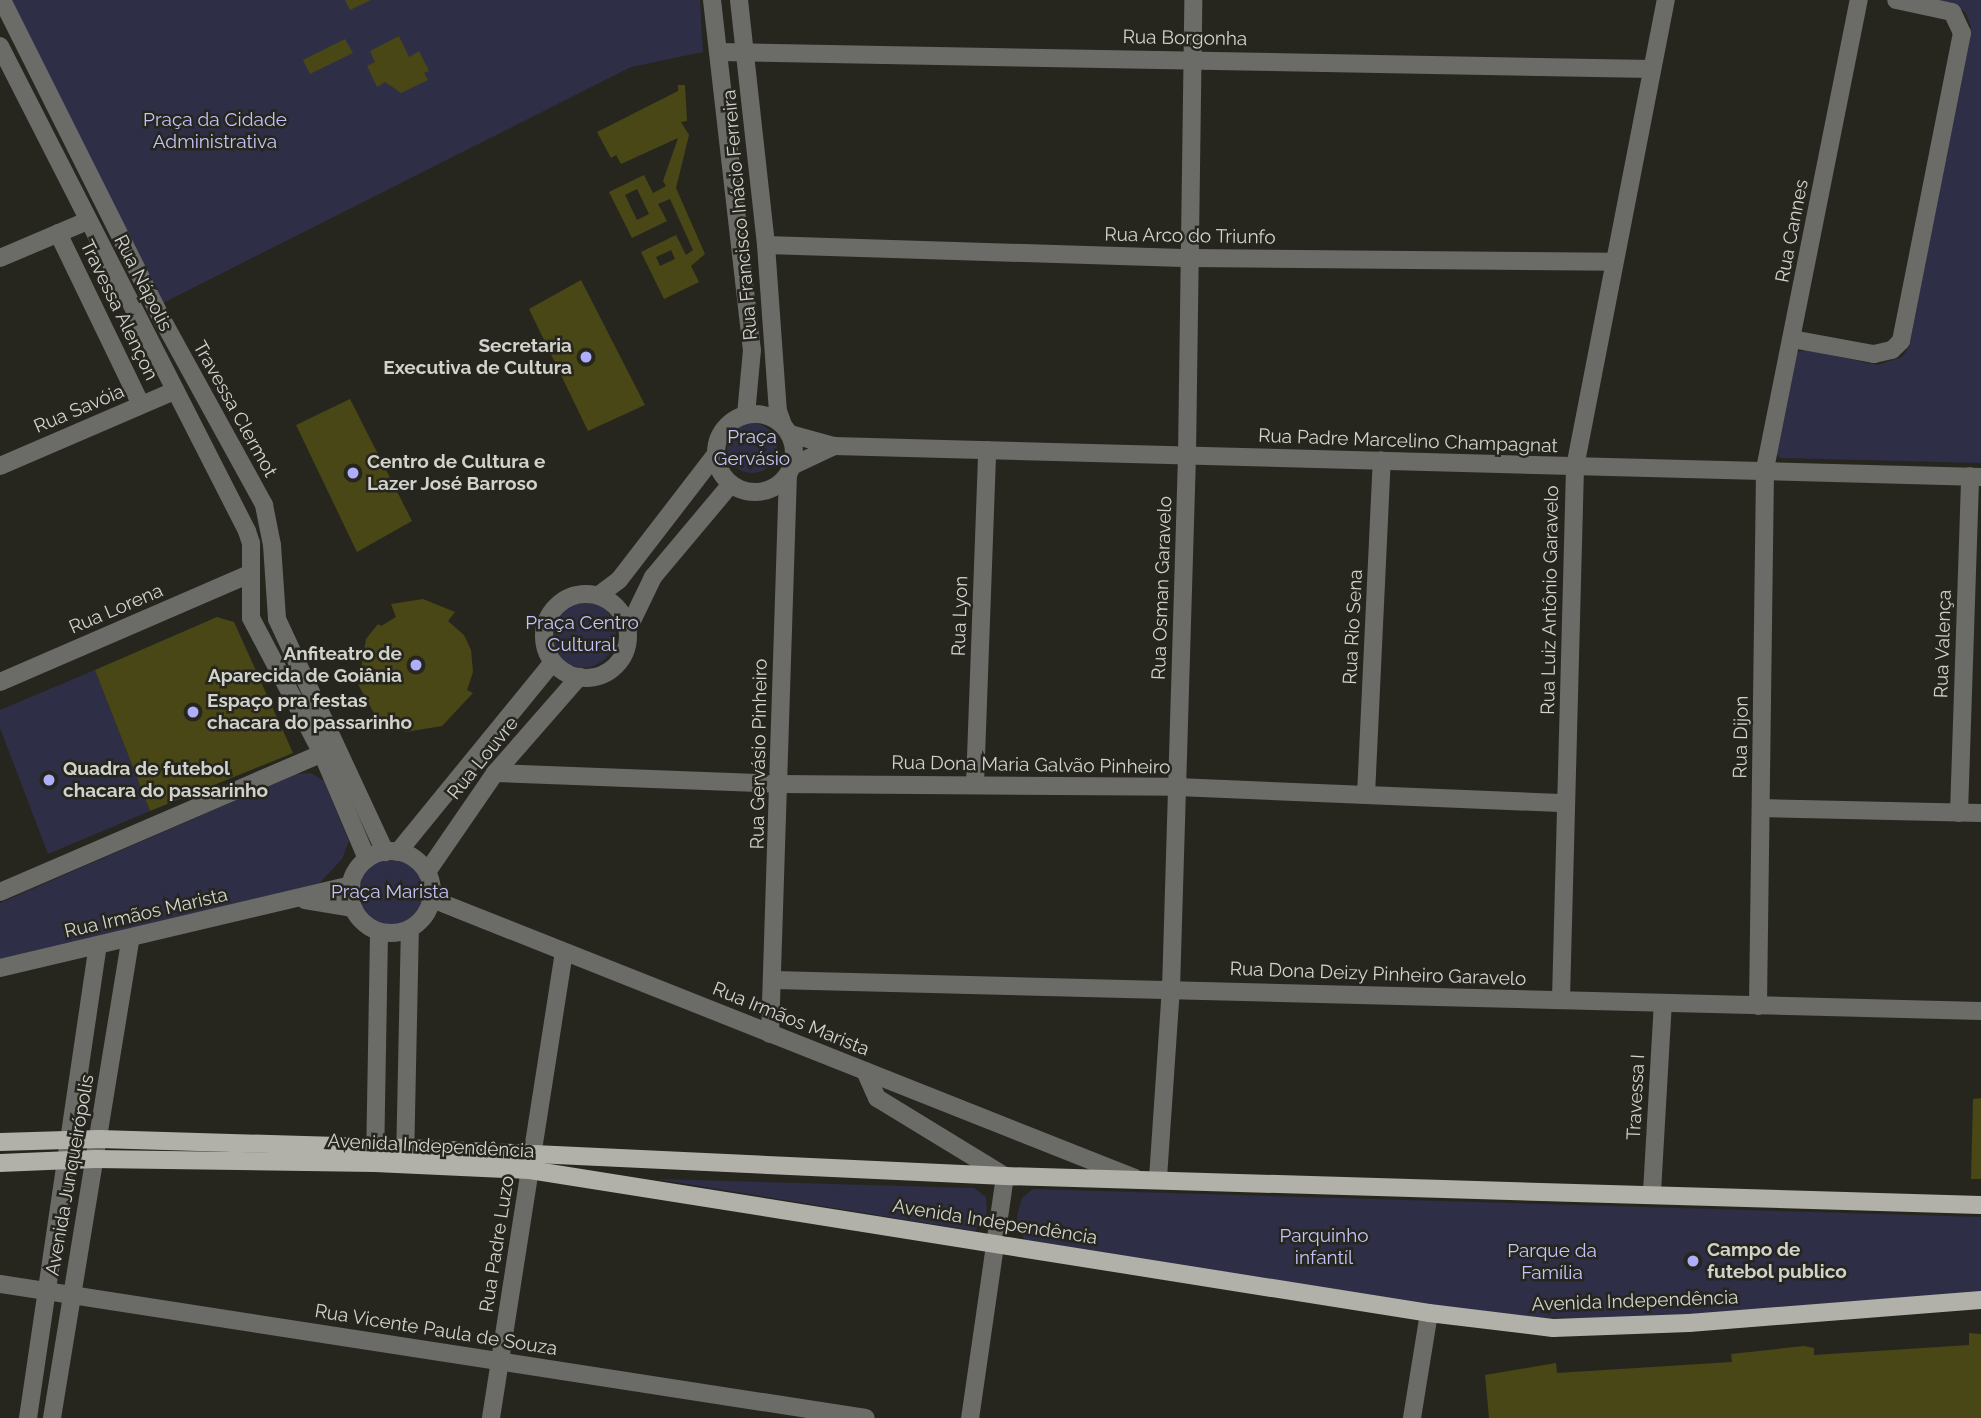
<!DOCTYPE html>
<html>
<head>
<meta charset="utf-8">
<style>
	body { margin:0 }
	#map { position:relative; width:1981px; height:1418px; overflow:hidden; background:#26261f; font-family:Raleway,sans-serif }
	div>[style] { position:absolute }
	.green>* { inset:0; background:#2e2e47 }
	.round { border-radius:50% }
	.building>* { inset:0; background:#494715 }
	.minor>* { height:18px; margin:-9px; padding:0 9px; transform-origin:9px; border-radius:9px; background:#6b6b67 }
	.minor>.ring { margin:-9px; padding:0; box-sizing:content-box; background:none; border:18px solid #6b6b67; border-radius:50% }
	.major>* { height:18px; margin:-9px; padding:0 9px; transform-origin:9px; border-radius:9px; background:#b1b1a9 }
	.dots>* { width:19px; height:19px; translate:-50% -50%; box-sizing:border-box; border:4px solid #26261f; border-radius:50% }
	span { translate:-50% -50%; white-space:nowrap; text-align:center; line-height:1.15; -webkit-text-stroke:5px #26261f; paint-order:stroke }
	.street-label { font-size:19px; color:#d2d2cd }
	.park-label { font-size:19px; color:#c3c4fc }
	.poi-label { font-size:19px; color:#d2d2cd; font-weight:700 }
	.right { translate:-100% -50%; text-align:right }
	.left { translate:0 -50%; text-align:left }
</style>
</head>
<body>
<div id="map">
	<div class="green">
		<div style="clip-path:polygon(2px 0,700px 0,703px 52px,631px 67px,157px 306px)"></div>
		<div style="clip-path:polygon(1929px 0,1981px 0,1981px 463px,1780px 458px,1776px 453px,1797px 352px,1806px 350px,1878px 365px,1902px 357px,1909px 347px,1971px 27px,1966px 13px,1956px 6px)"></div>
		<div class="round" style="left:727px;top:423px;width:50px;height:50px"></div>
		<div class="round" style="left:548px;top:600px;width:68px;height:68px"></div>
		<div style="clip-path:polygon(95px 670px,150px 811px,48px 854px,0 728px,0 710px)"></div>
		<div style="clip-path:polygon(311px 773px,324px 781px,349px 841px,342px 859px,316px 887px,0 961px,0 903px,296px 774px)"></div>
		<div class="round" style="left:356px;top:858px;width:68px;height:68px"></div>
		<div style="clip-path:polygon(656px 1179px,974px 1188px,986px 1197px,987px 1217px,975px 1231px)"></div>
		<div style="clip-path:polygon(1033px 1189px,1981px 1217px,1981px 1294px,1641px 1319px,1505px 1317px,1026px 1241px,1018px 1230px,1017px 1216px,1022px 1198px)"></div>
	</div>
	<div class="building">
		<div style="clip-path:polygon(345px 0,371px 0,350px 10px)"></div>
		<div style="clip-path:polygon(399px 36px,409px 57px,419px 51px,429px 71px,424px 73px,428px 80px,401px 93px,385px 82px,377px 87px,367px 66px,375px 62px,370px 51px)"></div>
		<div style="clip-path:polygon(345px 39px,353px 53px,310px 74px,303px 60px)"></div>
		<div style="clip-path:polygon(evenodd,678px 85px,685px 85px,687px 121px,681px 122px,689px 135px,676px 188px,705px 254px,691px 266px,699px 282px,664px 299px,641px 252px,676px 235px,686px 255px,693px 250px,670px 199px,658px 204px,667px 221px,632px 238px,609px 192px,644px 175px,653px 193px,666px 186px,663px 181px,678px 138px,621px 164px,616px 155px,611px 158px,597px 132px,678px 91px,678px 85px,637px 189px,649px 214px,637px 220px,625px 195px,637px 189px,678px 85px,671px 250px,675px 259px,660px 266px,656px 257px,671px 250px)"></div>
		<div style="clip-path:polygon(581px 280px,645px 405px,588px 431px,529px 309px)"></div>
		<div style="clip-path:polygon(350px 399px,412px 521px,357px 552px,296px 425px)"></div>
		<div style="clip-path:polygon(423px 599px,455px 612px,448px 621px,464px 635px,471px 650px,473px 672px,467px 690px,473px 693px,442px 726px,406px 732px,375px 715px,354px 677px,360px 676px,366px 639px,378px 624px,381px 626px,396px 617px,391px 604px)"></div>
		<div style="clip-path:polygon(217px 617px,234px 622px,293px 753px,150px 811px,95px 670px)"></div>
		<div style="clip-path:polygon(1981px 1098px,1981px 1179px,1971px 1179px,1973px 1099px)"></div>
		<div style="clip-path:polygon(1969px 1333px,1981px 1334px,1981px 1418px,1489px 1418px,1485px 1375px,1556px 1363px,1557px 1373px,1732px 1362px,1731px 1354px,1804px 1346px,1814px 1348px,1814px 1355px,1969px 1345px)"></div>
	</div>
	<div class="minor">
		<div style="left:2px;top:0;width:359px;rotate:63.4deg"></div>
		<div style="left:163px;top:321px;width:210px;rotate:61.2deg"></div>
		<div style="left:264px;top:505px;width:41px;rotate:78.7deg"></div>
		<div style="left:272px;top:545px;width:74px;rotate:86.1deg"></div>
		<div style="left:277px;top:619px;width:257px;rotate:65.1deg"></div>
		<div style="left:712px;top:0;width:352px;rotate:83.5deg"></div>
		<div style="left:752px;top:350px;width:65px;rotate:95.3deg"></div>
		<div style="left:739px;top:0;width:246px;rotate:83.7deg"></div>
		<div style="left:766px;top:245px;width:166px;rotate:85.9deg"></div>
		<div style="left:778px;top:411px;width:15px;rotate:70deg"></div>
		<div style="left:0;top:46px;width:544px;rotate:63.01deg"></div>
		<div style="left:247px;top:531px;width:13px;rotate:72deg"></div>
		<div style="left:251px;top:543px;width:75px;rotate:90deg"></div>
		<div style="left:251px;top:618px;width:153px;rotate:62.3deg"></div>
		<div style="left:322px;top:753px;width:115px;rotate:67deg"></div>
		<div style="left:718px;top:52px;width:934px;rotate:1.04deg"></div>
		<div style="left:58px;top:233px;width:191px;rotate:64.2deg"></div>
		<div style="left:766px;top:245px;width:425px;rotate:1.8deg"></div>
		<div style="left:1191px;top:258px;width:423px;rotate:0.5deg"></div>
		<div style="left:0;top:258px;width:95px;rotate:-23deg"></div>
		<div style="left:1792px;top:339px;width:83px;rotate:10.4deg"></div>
		<div style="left:1874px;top:354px;width:18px;rotate:-13deg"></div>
		<div style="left:1892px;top:350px;width:13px;rotate:-45deg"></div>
		<div style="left:1901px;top:341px;width:314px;rotate:-78.8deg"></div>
		<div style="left:1962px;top:33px;width:23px;rotate:-115deg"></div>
		<div style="left:1952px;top:12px;width:57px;rotate:-167.9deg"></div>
		<div class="ring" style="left:716px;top:414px;width:60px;height:60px"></div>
		<div style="left:790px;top:434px;width:46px;rotate:15.3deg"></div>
		<div style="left:834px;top:446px;width:1147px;rotate:1.55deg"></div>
		<div style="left:0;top:466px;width:189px;rotate:-23.3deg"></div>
		<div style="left:792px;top:466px;width:47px;rotate:-25.5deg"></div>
		<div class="ring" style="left:544px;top:594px;width:66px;height:66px"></div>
		<div style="left:599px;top:595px;width:25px;rotate:-37deg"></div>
		<div style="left:619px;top:580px;width:159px;rotate:-52.4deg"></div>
		<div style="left:628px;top:629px;width:58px;rotate:-64.3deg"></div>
		<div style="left:653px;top:577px;width:121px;rotate:-50deg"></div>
		<div style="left:0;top:682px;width:271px;rotate:-23.4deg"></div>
		<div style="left:495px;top:773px;width:283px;rotate:2.2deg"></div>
		<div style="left:778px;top:784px;width:399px;rotate:0.4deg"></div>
		<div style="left:1177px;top:787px;width:389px;rotate:2.4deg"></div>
		<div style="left:975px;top:784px;width:334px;rotate:-87.9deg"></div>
		<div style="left:1366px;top:795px;width:335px;rotate:-87.3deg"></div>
		<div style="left:1761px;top:808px;width:220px;rotate:1.3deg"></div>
		<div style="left:1959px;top:813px;width:337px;rotate:-88.1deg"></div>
		<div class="ring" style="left:350px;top:851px;width:64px;height:64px"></div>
		<div style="left:398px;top:852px;width:245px;rotate:-50.8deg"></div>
		<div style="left:427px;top:872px;width:120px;rotate:-55.5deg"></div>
		<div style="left:495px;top:773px;width:128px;rotate:-48.8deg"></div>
		<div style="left:0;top:892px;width:351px;rotate:-23.3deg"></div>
		<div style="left:432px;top:899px;width:756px;rotate:21.65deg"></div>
		<div style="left:305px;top:900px;width:49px;rotate:9.5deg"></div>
		<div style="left:0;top:968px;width:361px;rotate:-13.3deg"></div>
		<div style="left:774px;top:980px;width:1207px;rotate:1.47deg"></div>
		<div style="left:1561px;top:999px;width:532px;rotate:-88.49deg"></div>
		<div style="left:1575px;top:467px;width:476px;rotate:-79deg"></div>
		<div style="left:1758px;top:1006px;width:537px;rotate:-89.25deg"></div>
		<div style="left:1765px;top:469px;width:478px;rotate:-78.7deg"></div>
		<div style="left:770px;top:1034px;width:559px;rotate:-88.16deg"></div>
		<div style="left:865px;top:1071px;width:30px;rotate:66deg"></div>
		<div style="left:877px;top:1098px;width:150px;rotate:31.4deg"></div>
		<div style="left:1005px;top:1176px;width:245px;rotate:98.2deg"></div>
		<div style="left:375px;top:1163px;width:231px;rotate:-89deg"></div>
		<div style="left:405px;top:1163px;width:234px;rotate:-88.8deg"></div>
		<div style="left:1158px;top:1178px;width:189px;rotate:-86.1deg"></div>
		<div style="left:1171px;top:989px;width:534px;rotate:-88.28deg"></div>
		<div style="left:1187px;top:455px;width:455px;rotate:-89.2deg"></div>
		<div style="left:1652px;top:1192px;width:188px;rotate:-86.7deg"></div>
		<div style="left:0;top:1284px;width:876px;rotate:8.8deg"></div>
		<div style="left:28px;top:1418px;width:477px;rotate:-81.6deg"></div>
		<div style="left:52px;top:1418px;width:484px;rotate:-80.7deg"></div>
		<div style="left:491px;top:1418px;width:471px;rotate:-81.1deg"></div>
		<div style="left:1412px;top:1418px;width:106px;rotate:-80.8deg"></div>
	</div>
	<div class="major">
		<div style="left:0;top:1142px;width:99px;rotate:-1.7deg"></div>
		<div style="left:99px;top:1139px;width:306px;rotate:1.7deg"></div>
		<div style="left:405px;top:1148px;width:601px;rotate:2.67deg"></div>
		<div style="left:1005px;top:1176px;width:976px;rotate:1.7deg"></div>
		<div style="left:0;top:1163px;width:95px;rotate:-2.4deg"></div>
		<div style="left:95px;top:1159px;width:280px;rotate:0.8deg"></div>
		<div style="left:375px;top:1163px;width:155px;rotate:2.6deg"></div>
		<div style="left:530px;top:1170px;width:910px;rotate:9.04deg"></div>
		<div style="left:1429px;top:1313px;width:125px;rotate:6.9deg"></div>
		<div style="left:1553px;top:1328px;width:136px;rotate:-2.1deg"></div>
		<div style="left:1689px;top:1323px;width:293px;rotate:-4.5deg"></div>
	</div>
	<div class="dots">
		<div style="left:586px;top:357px;background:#afaefa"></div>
		<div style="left:353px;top:473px;background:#afaefa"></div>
		<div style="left:416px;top:665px;background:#afaefa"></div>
		<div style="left:193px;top:712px;background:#afaefa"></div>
		<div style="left:49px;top:780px;background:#afaefa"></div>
		<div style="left:1693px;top:1261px;background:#afaefa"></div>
	</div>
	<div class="street-label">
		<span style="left:1185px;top:38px;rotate:1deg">Rua Borgonha</span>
		<span style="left:740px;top:215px;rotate:-95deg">Rua Francisco Inácio Ferreira</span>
		<span style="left:1792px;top:231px;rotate:-79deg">Rua Cannes</span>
		<span style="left:1190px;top:236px;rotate:1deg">Rua Arco do Triunfo</span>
		<span style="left:143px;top:283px;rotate:63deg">Rua Nápolis</span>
		<span style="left:119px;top:310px;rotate:64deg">Travessa Alençon</span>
		<span style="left:79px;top:409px;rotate:-23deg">Rua Savóia</span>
		<span style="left:235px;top:409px;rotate:61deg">Travessa Clermot</span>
		<span style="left:1408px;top:441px;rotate:2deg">Rua Padre Marcelino Champagnat</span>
		<span style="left:1162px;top:588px;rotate:-88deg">Rua Osman Garavelo</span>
		<span style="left:1550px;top:600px;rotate:-89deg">Rua Luiz Antônio Garavelo</span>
		<span style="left:116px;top:609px;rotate:-23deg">Rua Lorena</span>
		<span style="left:960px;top:616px;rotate:-88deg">Rua Lyon</span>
		<span style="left:1353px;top:627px;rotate:-87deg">Rua Rio Sena</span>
		<span style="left:1943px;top:644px;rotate:-88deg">Rua Valença</span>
		<span style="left:1741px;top:737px;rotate:-89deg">Rua Dijon</span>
		<span style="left:759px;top:754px;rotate:-89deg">Rua Gervásio Pinheiro</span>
		<span style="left:483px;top:758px;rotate:-51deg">Rua Louvre</span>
		<span style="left:1031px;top:765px;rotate:1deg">Rua Dona Maria Galvão Pinheiro</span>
		<span style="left:146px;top:913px;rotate:-13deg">Rua Irmãos Marista</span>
		<span style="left:1378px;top:974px;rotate:2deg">Rua Dona Deizy Pinheiro Garavelo</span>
		<span style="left:791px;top:1019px;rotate:22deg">Rua Irmãos Marista</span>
		<span style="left:1636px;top:1097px;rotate:-87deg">Travessa I</span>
		<span style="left:431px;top:1146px;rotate:3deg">Avenida Independência</span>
		<span style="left:70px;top:1175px;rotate:-80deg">Avenida Junqueirópolis</span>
		<span style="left:995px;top:1222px;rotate:9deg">Avenida Independência</span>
		<span style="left:497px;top:1244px;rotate:-81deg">Rua Padre Luzo</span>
		<span style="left:1635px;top:1301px;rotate:-2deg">Avenida Independência</span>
		<span style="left:436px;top:1330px;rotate:9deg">Rua Vicente Paula de Souza</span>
	</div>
	<div class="park-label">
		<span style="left:215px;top:131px">Praça da Cidade<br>Administrativa</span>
		<span style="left:752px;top:448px">Praça<br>Gervásio</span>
		<span style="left:582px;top:634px">Praça Centro<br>Cultural</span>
		<span style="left:390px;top:892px">Praça Marista</span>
		<span style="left:1324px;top:1247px">Parquinho<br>infantíl</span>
		<span style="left:1552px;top:1262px">Parque da<br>Família</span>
	</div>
	<div class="poi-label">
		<span class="right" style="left:572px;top:357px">Secretaria<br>Executiva de Cultura</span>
		<span class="left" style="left:367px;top:473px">Centro de Cultura e<br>Lazer José Barroso</span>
		<span class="right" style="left:402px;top:665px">Anfiteatro de<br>Aparecida de Goiânia</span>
		<span class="left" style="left:207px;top:712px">Espaço pra festas<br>chacara do passarinho</span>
		<span class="left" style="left:63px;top:780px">Quadra de futebol<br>chacara do passarinho</span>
		<span class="left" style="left:1707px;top:1261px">Campo de<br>futebol publico</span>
	</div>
</div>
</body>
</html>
